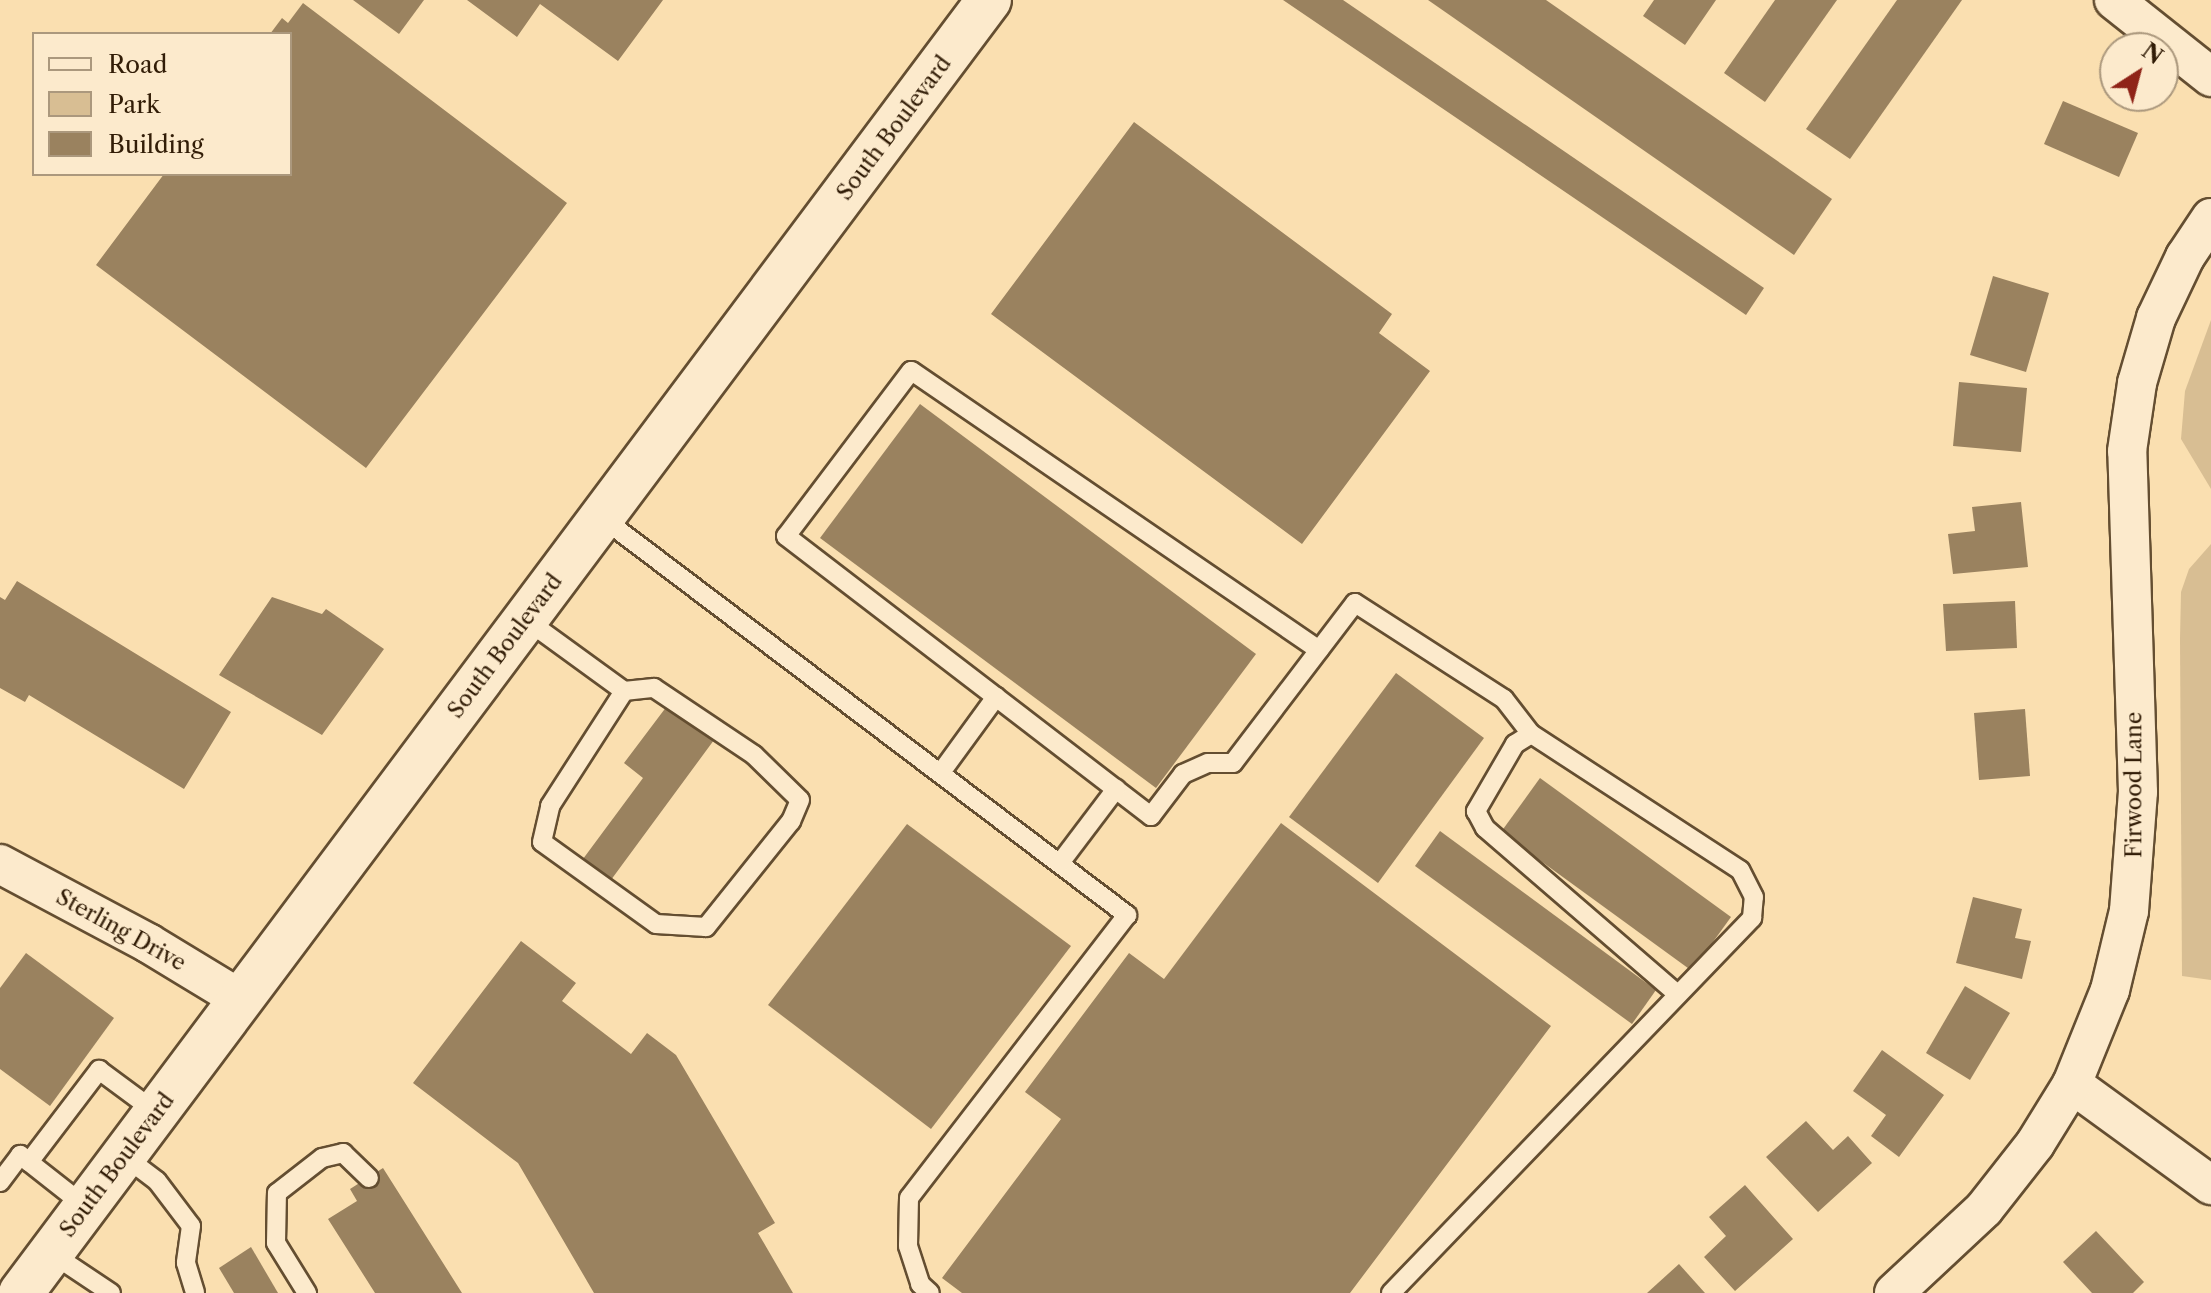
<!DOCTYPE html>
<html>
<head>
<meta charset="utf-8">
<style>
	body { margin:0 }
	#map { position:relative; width:2211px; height:1293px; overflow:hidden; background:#fadfb0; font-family:"Libre Caslon Text",serif }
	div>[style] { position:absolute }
	.green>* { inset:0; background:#d8be93 }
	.building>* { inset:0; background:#9a825f }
	.roads { filter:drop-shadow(2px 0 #644e31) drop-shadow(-2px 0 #644e31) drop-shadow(0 2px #644e31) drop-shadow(0 -2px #644e31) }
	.service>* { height:18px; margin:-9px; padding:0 9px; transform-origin:9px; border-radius:9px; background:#fceacc }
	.minor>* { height:38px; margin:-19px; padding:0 19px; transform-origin:19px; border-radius:19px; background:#fceacc }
	.secondary>* { height:44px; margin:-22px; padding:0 22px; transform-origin:22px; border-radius:22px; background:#fceacc }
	span { translate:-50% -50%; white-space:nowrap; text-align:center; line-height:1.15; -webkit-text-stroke:6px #fceacc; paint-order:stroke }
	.street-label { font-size:22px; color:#321d07 }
	.legend { position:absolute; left:32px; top:32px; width:260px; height:144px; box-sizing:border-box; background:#fceacc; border:2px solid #ab987d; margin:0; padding:10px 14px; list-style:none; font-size:24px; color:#321d07 }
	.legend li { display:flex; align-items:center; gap:16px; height:40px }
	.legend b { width:40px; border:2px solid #ab987d }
	.north { position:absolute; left:2099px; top:32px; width:80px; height:80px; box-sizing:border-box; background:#fceacc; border:2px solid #ab987d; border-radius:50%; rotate:36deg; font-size:22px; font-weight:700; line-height:32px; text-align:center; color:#321d07 }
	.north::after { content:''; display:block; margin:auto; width:28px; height:36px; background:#8f2418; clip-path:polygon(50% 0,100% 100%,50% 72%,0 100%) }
</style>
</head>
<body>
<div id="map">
	<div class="green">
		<div style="clip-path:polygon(2211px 320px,2211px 489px,2181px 439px,2185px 391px)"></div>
		<div style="clip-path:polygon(2211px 544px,2211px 980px,2182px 976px,2180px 639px,2181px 592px,2189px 569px)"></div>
	</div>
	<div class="building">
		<div style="clip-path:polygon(353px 0,424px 0,399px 34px)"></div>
		<div style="clip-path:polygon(467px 0,663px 0,618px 61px,540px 4px,517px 37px)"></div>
		<div style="clip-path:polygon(1283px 0,1343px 0,1764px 288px,1746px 315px)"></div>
		<div style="clip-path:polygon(1428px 0,1546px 0,1832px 199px,1794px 255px)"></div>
		<div style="clip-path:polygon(1654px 0,1716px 0,1685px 45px,1643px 16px)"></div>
		<div style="clip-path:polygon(1775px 0,1837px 0,1765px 102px,1724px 73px)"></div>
		<div style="clip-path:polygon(1897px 0,1962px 0,1850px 159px,1806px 129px)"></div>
		<div style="clip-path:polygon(303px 3px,567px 203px,366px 468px,96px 265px,164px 174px,290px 174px,290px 34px,270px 34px,282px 18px,288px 23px)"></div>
		<div style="clip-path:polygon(2063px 101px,2138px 133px,2119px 177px,2044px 144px)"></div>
		<div style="clip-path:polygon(1134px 122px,1392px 314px,1379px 333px,1430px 371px,1302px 544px,991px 314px)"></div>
		<div style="clip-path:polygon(1993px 276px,2049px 293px,2026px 372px,1970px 355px)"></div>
		<div style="clip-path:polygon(1959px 382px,2027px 388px,2021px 452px,1953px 446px)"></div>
		<div style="clip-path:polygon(920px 404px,1256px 654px,1156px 788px,820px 538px)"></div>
		<div style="clip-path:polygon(2021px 502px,2028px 567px,1953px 574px,1948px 534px,1975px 531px,1972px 507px)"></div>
		<div style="clip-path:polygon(17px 581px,231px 712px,184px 789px,29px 695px,25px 702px,0 688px,0 597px,5px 600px)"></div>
		<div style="clip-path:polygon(272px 597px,322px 614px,326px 609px,384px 649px,322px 735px,219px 675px)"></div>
		<div style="clip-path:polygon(2015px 601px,2017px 648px,1946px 651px,1943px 604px)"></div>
		<div style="clip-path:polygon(1396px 673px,1484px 738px,1378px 883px,1289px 817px)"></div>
		<div style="clip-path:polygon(667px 706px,714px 740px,608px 884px,580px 863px,643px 778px,624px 763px)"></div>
		<div style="clip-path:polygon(2025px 709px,2030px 776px,1979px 780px,1974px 713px)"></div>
		<div style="clip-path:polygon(1540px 778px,1731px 917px,1692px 971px,1501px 832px)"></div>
		<div style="clip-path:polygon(1281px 823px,1551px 1026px,1350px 1293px,962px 1293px,942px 1278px,1061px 1119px,1025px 1092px,1129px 953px,1164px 979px)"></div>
		<div style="clip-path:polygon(907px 824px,1071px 946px,931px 1129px,768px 1005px)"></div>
		<div style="clip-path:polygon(1440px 831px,1656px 990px,1632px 1024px,1415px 866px)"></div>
		<div style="clip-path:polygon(1973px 897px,2022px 909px,2015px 938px,2031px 941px,2022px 979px,1956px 963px)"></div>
		<div style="clip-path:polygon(521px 941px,576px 983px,562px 1001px,631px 1054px,647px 1033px,676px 1055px,775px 1223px,758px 1233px,793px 1293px,594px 1293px,518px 1163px,413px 1083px)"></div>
		<div style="clip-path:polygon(26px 953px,114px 1018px,50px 1106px,0 1069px,0 988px)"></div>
		<div style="clip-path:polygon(1965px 986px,2010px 1013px,1970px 1080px,1926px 1053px)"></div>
		<div style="clip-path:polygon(1882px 1050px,1944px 1095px,1899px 1157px,1871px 1136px,1886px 1115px,1853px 1091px)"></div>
		<div style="clip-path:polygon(1806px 1121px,1833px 1150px,1848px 1136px,1872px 1163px,1818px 1212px,1766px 1157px)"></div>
		<div style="clip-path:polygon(383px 1168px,462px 1293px,375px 1293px,328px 1219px,357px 1201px,350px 1189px)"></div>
		<div style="clip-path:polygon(1745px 1185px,1793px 1239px,1735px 1291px,1704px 1257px,1726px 1236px,1709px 1217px)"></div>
		<div style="clip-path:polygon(2096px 1231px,2144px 1282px,2133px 1293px,2092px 1293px,2063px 1262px)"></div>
		<div style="clip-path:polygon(251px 1247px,278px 1293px,234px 1293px,219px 1268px)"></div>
		<div style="clip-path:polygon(1679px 1264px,1705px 1293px,1647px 1293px)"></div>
	</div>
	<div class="roads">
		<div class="service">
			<div style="left:601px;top:517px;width:660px;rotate:37.11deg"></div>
			<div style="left:1127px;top:915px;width:357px;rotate:127.6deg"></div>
			<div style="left:909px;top:1198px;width:48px;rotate:91.2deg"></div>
			<div style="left:908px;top:1246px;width:40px;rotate:72deg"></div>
			<div style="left:920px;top:1284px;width:13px;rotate:42deg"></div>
			<div style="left:525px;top:619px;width:122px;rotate:36deg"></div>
			<div style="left:624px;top:691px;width:30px;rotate:-6deg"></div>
			<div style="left:654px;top:688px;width:120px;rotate:33.8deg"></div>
			<div style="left:754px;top:755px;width:64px;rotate:44.4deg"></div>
			<div style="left:800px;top:800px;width:23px;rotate:113deg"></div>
			<div style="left:791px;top:821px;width:136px;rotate:128.7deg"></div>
			<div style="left:706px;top:927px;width:50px;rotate:-176.6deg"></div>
			<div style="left:656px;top:924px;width:140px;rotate:-144.3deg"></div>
			<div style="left:542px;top:842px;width:37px;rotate:-77deg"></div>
			<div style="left:550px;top:806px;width:137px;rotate:-57.2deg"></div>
			<div style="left:1319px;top:650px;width:494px;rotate:-145.6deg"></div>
			<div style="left:911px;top:371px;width:207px;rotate:127.1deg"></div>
			<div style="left:786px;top:536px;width:460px;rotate:37.5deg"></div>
			<div style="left:1151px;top:816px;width:53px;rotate:-52.7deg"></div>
			<div style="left:1183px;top:774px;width:27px;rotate:-24deg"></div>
			<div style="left:1208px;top:763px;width:25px"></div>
			<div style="left:1233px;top:763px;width:201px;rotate:-52.7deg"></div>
			<div style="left:1355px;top:603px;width:177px;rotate:32.8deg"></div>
			<div style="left:1504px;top:699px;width:44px;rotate:52.4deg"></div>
			<div style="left:942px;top:771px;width:92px;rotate:-53.9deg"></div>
			<div style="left:1060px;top:863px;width:93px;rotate:-52.9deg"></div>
			<div style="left:124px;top:1156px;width:41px;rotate:37.1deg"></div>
			<div style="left:157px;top:1181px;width:56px;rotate:52.9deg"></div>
			<div style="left:191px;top:1226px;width:37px;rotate:98deg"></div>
			<div style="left:186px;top:1263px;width:31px;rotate:73deg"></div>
			<div style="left:29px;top:1162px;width:116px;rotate:-52.7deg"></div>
			<div style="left:99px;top:1070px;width:71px;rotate:36.4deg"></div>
			<div style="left:0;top:1182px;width:34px;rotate:-53deg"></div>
			<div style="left:20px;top:1155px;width:84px;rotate:38.2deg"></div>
			<div style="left:51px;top:1253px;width:72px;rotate:33.7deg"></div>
			<div style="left:307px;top:1293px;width:59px;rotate:-121.8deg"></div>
			<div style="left:276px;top:1243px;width:50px;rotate:-88.9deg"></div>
			<div style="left:277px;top:1193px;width:57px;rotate:-37.9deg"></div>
			<div style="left:322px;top:1158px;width:22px;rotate:-13deg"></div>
			<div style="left:343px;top:1153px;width:36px;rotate:44deg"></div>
			<div style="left:1391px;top:1293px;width:521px;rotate:-46.09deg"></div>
			<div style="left:1752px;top:918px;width:21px;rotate:-85deg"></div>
			<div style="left:1754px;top:897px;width:30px;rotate:-117deg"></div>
			<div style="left:1740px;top:870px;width:249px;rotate:-146.9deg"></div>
			<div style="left:1531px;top:734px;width:19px;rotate:148deg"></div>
			<div style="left:1515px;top:744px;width:78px;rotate:120.2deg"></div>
			<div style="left:1476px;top:811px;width:19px;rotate:62deg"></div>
			<div style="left:1485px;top:828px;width:254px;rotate:40.8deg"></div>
		</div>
		<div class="minor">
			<div style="left:2114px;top:0;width:124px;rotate:38.4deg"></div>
			<div style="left:0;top:864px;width:168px;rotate:28.1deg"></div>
			<div style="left:148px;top:943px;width:108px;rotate:31.3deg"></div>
			<div style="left:2072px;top:1084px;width:172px;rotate:36deg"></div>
			<div style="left:1894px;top:1293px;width:123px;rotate:-43deg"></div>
			<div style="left:1984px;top:1209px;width:83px;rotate:-51.9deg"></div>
			<div style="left:2035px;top:1144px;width:70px;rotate:-58.3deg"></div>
			<div style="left:2072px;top:1084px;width:101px;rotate:-68deg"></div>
			<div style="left:2110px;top:990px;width:81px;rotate:-76.5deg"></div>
			<div style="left:2129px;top:911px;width:119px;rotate:-85.7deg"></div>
			<div style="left:2138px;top:792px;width:341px;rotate:-91.8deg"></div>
			<div style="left:2127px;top:451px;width:69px;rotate:-81.6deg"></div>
			<div style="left:2137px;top:383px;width:68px;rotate:-73.7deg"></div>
			<div style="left:2156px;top:318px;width:68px;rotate:-64.6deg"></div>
			<div style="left:2185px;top:257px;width:47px;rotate:-56.3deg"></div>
		</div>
		<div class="secondary">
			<div style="left:21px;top:1293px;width:1615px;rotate:-53.18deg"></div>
		</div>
	</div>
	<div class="street-label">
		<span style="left:894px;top:128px;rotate:-53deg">South Boulevard</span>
		<span style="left:505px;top:646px;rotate:-53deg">South Boulevard</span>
		<span style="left:2134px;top:785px;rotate:-90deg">Firwood Lane</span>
		<span style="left:121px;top:930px;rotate:29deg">Sterling Drive</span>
		<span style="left:117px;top:1165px;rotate:-53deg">South Boulevard</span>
	</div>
	<ul class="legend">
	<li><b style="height:10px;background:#fceacc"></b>Road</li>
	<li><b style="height:22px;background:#d8be93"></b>Park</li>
	<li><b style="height:22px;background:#9a825f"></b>Building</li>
	</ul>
	<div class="north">N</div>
</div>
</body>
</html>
